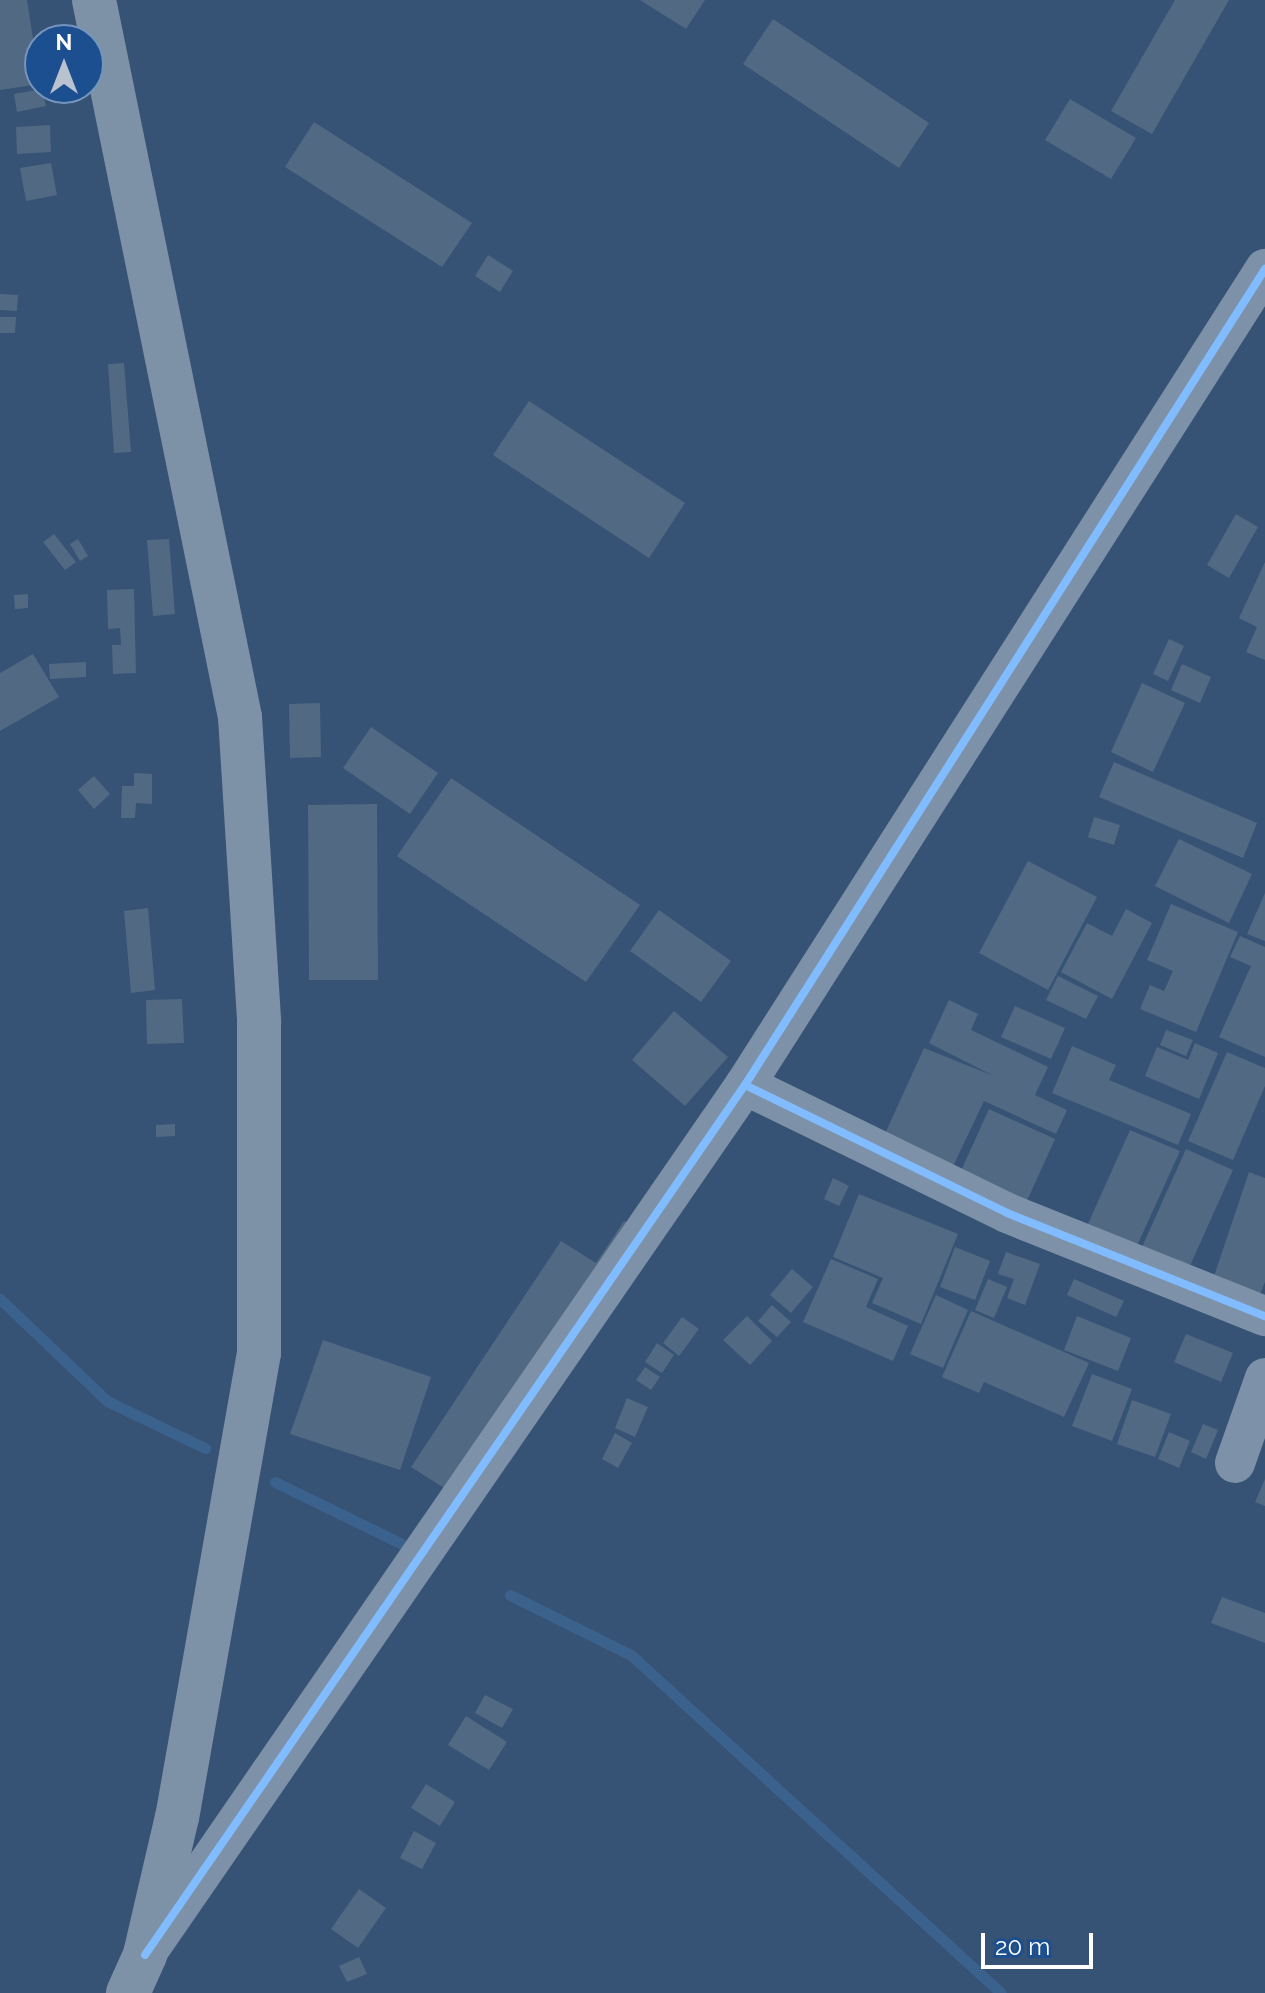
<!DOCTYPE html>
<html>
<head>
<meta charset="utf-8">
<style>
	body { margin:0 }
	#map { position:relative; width:1265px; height:1993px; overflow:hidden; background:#365274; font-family:Raleway,sans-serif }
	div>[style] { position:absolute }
	.stream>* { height:11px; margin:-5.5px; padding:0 5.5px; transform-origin:5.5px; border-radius:5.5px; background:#3b618d }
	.building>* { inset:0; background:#526984 }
	.street>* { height:40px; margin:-20px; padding:0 20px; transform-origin:20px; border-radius:20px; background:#7d92a8 }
	.highway>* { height:44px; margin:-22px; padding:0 22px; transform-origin:22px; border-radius:22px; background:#7e92a7 }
	.cycleway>* { height:8px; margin:-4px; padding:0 4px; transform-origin:4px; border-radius:4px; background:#80bcff }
	span { translate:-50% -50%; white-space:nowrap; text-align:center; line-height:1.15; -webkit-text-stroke:7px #1b4f8f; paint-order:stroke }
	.north { position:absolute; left:24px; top:24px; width:80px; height:80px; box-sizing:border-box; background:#1b4f8f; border:2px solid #7695bc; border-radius:50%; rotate:0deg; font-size:22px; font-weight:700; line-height:32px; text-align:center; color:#fff }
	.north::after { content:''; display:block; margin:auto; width:28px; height:36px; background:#b9c2ce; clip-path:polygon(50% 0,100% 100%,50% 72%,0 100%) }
	.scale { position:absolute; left:981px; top:1933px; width:112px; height:36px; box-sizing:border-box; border:4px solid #fff; border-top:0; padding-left:10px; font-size:24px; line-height:28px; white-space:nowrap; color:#fff; -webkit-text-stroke:6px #1b4f8f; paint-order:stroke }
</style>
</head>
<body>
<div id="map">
	<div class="stream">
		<div style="left:0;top:1299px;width:148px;rotate:43.6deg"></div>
		<div style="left:107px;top:1401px;width:109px;rotate:25.6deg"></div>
		<div style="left:275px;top:1482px;width:146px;rotate:26deg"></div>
		<div style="left:510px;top:1595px;width:135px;rotate:26.4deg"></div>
		<div style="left:631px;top:1655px;width:501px;rotate:42.41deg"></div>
	</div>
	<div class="building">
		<div style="clip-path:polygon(0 0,27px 0,40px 84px,0 90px)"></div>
		<div style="clip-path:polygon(640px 0,705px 0,686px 29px)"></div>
		<div style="clip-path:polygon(1175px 0,1229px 0,1152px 134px,1111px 111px)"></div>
		<div style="clip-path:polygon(773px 19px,929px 123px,899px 168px,743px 64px)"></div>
		<div style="clip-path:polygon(42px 89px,46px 106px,17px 112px,14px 94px)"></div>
		<div style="clip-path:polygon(1070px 99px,1136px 138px,1111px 179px,1045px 140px)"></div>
		<div style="clip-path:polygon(314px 122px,472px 223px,442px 267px,285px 167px)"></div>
		<div style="clip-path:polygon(50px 125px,51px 152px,17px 154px,16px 127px)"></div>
		<div style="clip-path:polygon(51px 163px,57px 195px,26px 201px,20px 168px)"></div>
		<div style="clip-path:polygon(488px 255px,513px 271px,500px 292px,475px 276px)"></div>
		<div style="clip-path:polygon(0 294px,18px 295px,17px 311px,0 310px)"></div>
		<div style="clip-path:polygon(0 317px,16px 317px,15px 333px,0 333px)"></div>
		<div style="clip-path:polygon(124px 363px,131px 452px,114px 453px,108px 364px)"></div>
		<div style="clip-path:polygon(529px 401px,685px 503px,649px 558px,493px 455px)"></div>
		<div style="clip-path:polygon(1236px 514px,1258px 527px,1229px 578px,1207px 565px)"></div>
		<div style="clip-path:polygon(54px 534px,76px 562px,65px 570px,43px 542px)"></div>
		<div style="clip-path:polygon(78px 539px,88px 556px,80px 561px,70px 544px)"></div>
		<div style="clip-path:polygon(169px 539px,175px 614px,153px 616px,147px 540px)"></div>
		<div style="clip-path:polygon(1265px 562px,1265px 660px,1246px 652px,1257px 627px,1239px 618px)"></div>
		<div style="clip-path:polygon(134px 589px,136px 673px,113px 674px,112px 645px,121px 645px,120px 628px,108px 629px,107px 590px)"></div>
		<div style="clip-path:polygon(28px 594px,28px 608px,15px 609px,14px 595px)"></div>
		<div style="clip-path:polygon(1169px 639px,1184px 646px,1168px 681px,1153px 674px)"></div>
		<div style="clip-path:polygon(33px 654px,59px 697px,0 731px,0 673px)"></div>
		<div style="clip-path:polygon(86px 662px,86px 677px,50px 679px,49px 664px)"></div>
		<div style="clip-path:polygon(1182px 664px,1211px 677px,1200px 703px,1171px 690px)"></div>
		<div style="clip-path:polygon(1142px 683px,1185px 703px,1153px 772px,1111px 752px)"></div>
		<div style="clip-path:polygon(320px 703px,321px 757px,290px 758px,289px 704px)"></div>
		<div style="clip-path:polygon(371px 727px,438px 773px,410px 814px,343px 768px)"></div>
		<div style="clip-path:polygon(1114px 762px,1257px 823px,1243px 858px,1099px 797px)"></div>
		<div style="clip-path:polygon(134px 773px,152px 774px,152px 804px,136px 803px,135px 818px,121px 818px,122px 786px,134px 786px)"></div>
		<div style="clip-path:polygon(94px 776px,110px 794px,94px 809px,78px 790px)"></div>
		<div style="clip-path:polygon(451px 778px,640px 905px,586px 982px,397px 856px)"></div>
		<div style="clip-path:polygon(377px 804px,378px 980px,309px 980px,308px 805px)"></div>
		<div style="clip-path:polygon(1094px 817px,1120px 825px,1114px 845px,1088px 837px)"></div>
		<div style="clip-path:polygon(1179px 839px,1252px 874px,1229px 923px,1155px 886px)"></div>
		<div style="clip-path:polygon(1028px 861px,1097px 897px,1048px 990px,979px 953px)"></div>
		<div style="clip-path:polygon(1265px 893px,1265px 941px,1247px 934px)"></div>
		<div style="clip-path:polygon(1171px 904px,1238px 932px,1196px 1032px,1140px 1009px,1150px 985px,1164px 991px,1173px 971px,1147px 960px)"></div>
		<div style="clip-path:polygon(148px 908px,155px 990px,131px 993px,124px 911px)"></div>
		<div style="clip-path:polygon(1126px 909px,1152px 923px,1112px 999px,1061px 972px,1087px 923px,1112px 936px)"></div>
		<div style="clip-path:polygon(659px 910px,731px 961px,701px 1002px,630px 951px)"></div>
		<div style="clip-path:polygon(1240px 936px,1265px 947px,1265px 1057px,1219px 1037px,1251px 966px,1230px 957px)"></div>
		<div style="clip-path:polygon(1058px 976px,1098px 996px,1086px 1019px,1046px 1000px)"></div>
		<div style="clip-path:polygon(182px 999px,184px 1043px,147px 1044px,146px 1000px)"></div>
		<div style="clip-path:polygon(949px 1000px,978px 1014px,971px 1030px,1048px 1067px,1035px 1095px,1067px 1110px,1056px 1134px,984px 1101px,947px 1179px,879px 1147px,924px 1048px,994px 1076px,929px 1043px)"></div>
		<div style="clip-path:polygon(1015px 1006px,1065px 1028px,1051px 1059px,1001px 1037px)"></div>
		<div style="clip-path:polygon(674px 1011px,728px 1057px,685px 1106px,632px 1060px)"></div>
		<div style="clip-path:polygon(1166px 1030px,1193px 1040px,1186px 1056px,1160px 1045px)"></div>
		<div style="clip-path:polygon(1195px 1043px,1218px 1053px,1199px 1099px,1145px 1076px,1157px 1047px,1188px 1060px)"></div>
		<div style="clip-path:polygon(1072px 1046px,1116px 1065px,1109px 1080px,1191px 1114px,1178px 1145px,1052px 1093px)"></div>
		<div style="clip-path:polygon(1227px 1052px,1265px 1068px,1265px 1086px,1233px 1160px,1188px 1141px)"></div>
		<div style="clip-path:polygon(989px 1109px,1055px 1139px,1026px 1203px,960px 1173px)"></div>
		<div style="clip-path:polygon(175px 1124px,175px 1136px,156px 1137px,156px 1125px)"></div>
		<div style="clip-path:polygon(1130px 1130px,1180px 1151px,1136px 1248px,1087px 1226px)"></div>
		<div style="clip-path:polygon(1186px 1149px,1233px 1170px,1189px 1268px,1142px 1247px)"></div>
		<div style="clip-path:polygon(1249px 1172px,1265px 1178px,1265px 1282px,1259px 1297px,1213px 1279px)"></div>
		<div style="clip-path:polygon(833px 1178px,849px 1186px,839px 1206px,824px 1199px)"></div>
		<div style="clip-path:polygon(859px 1194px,958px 1234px,921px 1324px,872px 1303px,883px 1278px,833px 1257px)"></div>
		<div style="clip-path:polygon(624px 1221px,632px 1226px,455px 1495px,411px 1467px,561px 1241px,596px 1263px)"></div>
		<div style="clip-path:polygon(955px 1247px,990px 1261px,975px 1300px,940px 1287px)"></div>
		<div style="clip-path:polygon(1006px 1252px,1040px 1264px,1025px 1305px,1007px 1298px,1014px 1279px,998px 1274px)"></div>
		<div style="clip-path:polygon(831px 1259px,878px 1279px,866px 1307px,908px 1326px,893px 1361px,803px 1322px)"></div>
		<div style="clip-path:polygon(792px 1269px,813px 1287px,791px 1313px,770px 1295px)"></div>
		<div style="clip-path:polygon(988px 1279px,1007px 1287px,994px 1318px,975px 1310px)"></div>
		<div style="clip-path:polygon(1074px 1279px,1124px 1301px,1116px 1317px,1067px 1295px)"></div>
		<div style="clip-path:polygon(936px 1295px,968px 1310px,943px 1368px,910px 1354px)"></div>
		<div style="clip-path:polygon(772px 1305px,791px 1322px,777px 1337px,758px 1321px)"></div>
		<div style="clip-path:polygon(971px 1311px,1089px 1363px,1064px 1417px,984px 1382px,979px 1393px,942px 1377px)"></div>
		<div style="clip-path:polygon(747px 1316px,772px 1341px,750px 1365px,723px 1340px)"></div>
		<div style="clip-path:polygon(1077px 1316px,1131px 1338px,1118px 1371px,1064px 1350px)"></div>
		<div style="clip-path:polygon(682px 1317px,699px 1329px,679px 1356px,663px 1343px)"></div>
		<div style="clip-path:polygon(1186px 1334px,1233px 1353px,1221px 1382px,1174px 1362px)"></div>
		<div style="clip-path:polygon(323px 1340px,431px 1377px,400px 1470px,290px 1434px)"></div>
		<div style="clip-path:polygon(657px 1343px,674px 1355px,662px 1373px,645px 1362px)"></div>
		<div style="clip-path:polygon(645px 1367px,660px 1377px,651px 1390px,636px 1380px)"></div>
		<div style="clip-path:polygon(1092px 1374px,1132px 1389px,1112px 1441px,1072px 1426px)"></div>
		<div style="clip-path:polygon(627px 1398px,648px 1407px,635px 1437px,615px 1428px)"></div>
		<div style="clip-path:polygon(1132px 1400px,1171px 1414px,1155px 1457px,1117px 1444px)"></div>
		<div style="clip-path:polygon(1203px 1424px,1218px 1430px,1206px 1459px,1191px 1452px)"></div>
		<div style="clip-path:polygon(1169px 1432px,1190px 1441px,1179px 1468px,1158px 1459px)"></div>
		<div style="clip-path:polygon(615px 1433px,632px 1443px,618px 1468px,602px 1459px)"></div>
		<div style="clip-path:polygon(1265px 1479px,1265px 1506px,1255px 1502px)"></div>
		<div style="clip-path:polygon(1222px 1597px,1265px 1613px,1265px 1643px,1211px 1623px)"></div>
		<div style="clip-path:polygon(485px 1695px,513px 1709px,502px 1728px,475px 1713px)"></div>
		<div style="clip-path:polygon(466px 1716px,507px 1742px,489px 1770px,448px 1745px)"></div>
		<div style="clip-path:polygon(426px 1784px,455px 1802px,440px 1826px,411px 1808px)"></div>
		<div style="clip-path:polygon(414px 1831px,436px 1843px,422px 1869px,400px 1858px)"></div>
		<div style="clip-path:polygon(359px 1889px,386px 1908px,358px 1948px,331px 1929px)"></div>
		<div style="clip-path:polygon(359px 1957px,367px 1974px,347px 1982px,339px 1966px)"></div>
	</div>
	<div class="street">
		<div style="left:745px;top:1085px;width:292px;rotate:26deg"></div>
		<div style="left:1007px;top:1213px;width:278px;rotate:21.8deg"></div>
		<div style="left:1235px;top:1463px;width:90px;rotate:-70.6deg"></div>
		<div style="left:148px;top:1951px;width:1052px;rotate:-55.42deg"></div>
		<div style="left:745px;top:1085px;width:968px;rotate:-57.49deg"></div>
	</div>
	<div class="highway">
		<div style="left:94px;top:0;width:732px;rotate:78.49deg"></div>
		<div style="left:240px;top:717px;width:306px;rotate:86.4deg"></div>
		<div style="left:259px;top:1022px;width:331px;rotate:90deg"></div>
		<div style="left:259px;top:1353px;width:471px;rotate:100deg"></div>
		<div style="left:177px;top:1817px;width:142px;rotate:103.1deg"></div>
		<div style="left:145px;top:1955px;width:42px;rotate:114.1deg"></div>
	</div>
	<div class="cycleway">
		<div style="left:745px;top:1085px;width:292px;rotate:26deg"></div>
		<div style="left:1007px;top:1213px;width:278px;rotate:21.8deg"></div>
		<div style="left:145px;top:1955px;width:1057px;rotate:-55.41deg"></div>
		<div style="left:745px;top:1085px;width:968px;rotate:-57.49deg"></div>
	</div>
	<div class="north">N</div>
	<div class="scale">20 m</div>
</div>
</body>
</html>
